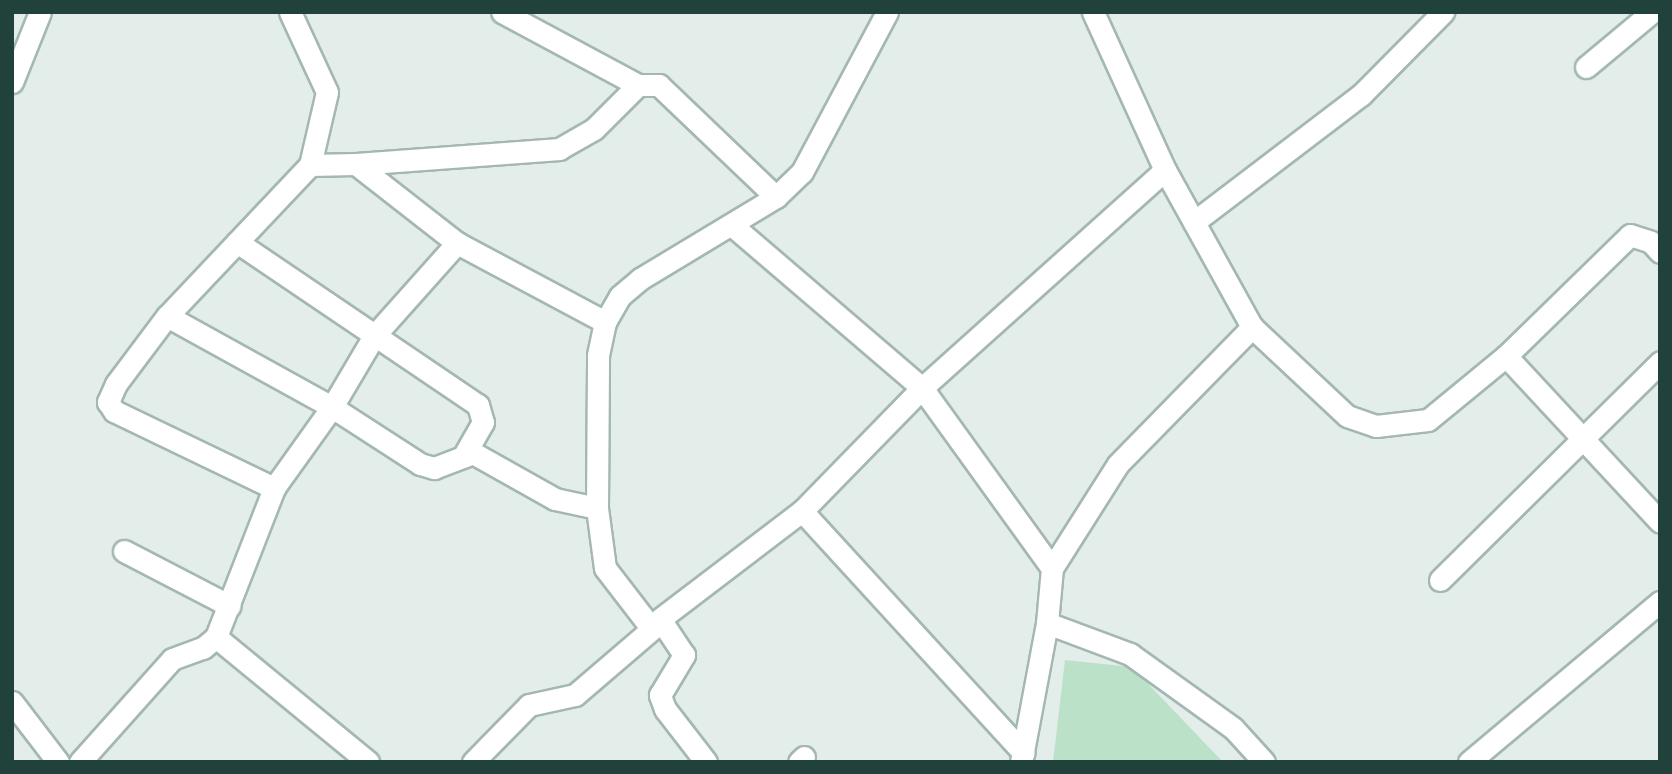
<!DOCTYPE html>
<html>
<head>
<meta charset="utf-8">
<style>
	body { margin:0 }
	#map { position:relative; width:1672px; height:774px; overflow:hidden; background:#e3eeea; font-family:"Titillium Web",sans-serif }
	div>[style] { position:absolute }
	.green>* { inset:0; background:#bbe1c8 }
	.roads { filter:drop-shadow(2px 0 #a5b7b2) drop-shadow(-2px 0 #a5b7b2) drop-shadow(0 2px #a5b7b2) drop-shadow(0 -2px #a5b7b2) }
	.street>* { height:21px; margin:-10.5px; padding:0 10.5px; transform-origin:10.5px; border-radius:10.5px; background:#fff }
	.secondary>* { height:21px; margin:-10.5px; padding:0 10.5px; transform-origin:10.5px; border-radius:10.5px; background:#fff }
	span { translate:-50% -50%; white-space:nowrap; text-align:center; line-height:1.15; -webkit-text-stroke:7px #f4faf8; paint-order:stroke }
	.frame { position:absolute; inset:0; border:14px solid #21413b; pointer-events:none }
</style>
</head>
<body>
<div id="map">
	<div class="green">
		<div style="clip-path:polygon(1065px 660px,1132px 667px,1223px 762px,1053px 762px)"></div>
	</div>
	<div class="roads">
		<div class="street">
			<div style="left:290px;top:12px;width:88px;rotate:65.2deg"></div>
			<div style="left:327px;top:92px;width:75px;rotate:103.1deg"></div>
			<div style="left:310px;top:165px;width:208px;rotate:133.4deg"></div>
			<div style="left:167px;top:316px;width:188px;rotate:28.9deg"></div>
			<div style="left:332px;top:407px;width:82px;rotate:-59.4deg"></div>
			<div style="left:374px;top:336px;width:125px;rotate:-48.3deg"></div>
			<div style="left:457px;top:243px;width:128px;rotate:-142deg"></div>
			<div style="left:356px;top:164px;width:46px;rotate:178.8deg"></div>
			<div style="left:1586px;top:67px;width:86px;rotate:-39.8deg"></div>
			<div style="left:356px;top:164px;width:204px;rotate:-4.2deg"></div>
			<div style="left:559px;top:149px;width:40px;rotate:-29.7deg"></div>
			<div style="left:594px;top:129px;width:62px;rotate:-45deg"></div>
			<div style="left:776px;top:197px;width:36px;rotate:-44deg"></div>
			<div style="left:802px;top:172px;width:181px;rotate:-62deg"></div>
			<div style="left:1194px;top:222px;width:210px;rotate:-37.3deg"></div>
			<div style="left:1361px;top:95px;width:117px;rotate:-45.3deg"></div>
			<div style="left:733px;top:226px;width:249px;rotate:40.6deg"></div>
			<div style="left:922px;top:388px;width:222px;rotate:54.2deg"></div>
			<div style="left:237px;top:242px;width:291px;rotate:34.1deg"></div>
			<div style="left:478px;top:405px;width:18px;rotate:74deg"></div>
			<div style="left:483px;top:422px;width:40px;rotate:119.7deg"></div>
			<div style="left:457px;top:243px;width:168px;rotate:28.1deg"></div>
			<div style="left:167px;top:316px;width:85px;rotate:126.9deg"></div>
			<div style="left:116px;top:384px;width:20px;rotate:114deg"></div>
			<div style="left:108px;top:402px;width:11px;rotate:56deg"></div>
			<div style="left:114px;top:411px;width:178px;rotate:25.7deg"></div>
			<div style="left:1252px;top:327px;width:130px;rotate:43.1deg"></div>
			<div style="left:1347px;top:416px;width:31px;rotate:19deg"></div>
			<div style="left:1376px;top:426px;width:52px;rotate:-6.6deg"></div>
			<div style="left:1428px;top:420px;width:101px;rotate:-39.4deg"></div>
			<div style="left:1506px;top:356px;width:173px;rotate:-44.3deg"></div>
			<div style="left:1630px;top:235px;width:22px;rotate:18deg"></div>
			<div style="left:1651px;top:242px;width:13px;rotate:48deg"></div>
			<div style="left:1506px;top:356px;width:226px;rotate:47.1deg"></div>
			<div style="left:802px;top:511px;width:328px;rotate:47.5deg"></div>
			<div style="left:124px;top:551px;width:119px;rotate:27.4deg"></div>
			<div style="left:1440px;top:580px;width:310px;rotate:-44.7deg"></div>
			<div style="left:1047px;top:623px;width:89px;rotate:20.5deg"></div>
			<div style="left:1130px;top:654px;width:127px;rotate:35.7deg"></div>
			<div style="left:1233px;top:728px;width:46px;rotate:47.6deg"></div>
			<div style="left:216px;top:637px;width:197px;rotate:39.4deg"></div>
			<div style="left:12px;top:702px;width:76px;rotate:52.5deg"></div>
			<div style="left:80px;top:762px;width:138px;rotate:-48.2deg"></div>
			<div style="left:172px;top:659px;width:33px;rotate:-20deg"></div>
			<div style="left:203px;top:648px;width:17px;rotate:-40deg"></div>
			<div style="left:216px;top:637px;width:160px;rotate:-68.7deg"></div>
			<div style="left:274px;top:488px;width:100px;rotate:-54.4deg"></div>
			<div style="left:332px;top:407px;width:105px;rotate:32.9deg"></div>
			<div style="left:420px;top:464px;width:15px;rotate:16deg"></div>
			<div style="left:434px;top:468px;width:42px;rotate:-21deg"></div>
			<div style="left:473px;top:453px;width:94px;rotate:29.3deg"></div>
			<div style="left:555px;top:499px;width:43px;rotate:12.1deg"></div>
			<div style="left:473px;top:762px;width:80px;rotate:-45.5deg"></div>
			<div style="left:529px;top:705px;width:47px;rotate:-12.3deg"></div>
			<div style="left:575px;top:695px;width:101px;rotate:-40.6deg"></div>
			<div style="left:652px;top:629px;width:77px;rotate:-127.6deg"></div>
			<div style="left:605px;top:568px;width:61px;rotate:-97.6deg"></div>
			<div style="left:597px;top:508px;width:153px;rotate:-89.6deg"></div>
			<div style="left:598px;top:355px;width:34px;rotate:-78deg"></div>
			<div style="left:605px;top:322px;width:30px;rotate:-60deg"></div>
			<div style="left:620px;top:296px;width:26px;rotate:-40deg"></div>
			<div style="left:640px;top:279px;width:159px;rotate:-31.1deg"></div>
			<div style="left:776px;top:197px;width:162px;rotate:-136.3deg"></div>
			<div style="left:659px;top:85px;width:21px;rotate:180deg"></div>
			<div style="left:638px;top:85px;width:154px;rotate:-151.8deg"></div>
			<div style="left:706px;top:762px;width:67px;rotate:-127.7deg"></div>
			<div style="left:665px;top:709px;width:15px;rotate:-110deg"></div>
			<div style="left:660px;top:695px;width:47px;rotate:-59deg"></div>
			<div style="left:684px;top:655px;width:43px;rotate:-123.7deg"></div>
			<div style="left:660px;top:619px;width:178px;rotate:-37.3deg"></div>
			<div style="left:802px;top:511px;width:172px;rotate:-45.7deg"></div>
			<div style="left:922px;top:388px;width:326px;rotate:-41.9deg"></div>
			<div style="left:799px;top:762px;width:7px;rotate:-45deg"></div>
			<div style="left:1021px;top:762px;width:141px;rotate:-79.4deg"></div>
			<div style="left:1047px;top:623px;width:55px;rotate:-84.8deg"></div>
			<div style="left:1052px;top:568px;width:123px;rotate:-57.6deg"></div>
			<div style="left:1118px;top:464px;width:192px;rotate:-45.6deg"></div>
			<div style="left:1252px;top:327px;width:179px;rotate:-119deg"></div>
			<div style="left:1165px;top:170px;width:174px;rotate:-114.5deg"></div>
			<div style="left:1469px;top:762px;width:249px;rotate:-40deg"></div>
		</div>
		<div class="secondary">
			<div style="left:12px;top:82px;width:75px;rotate:-68.2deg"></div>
		</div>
	</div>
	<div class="frame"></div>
</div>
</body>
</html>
